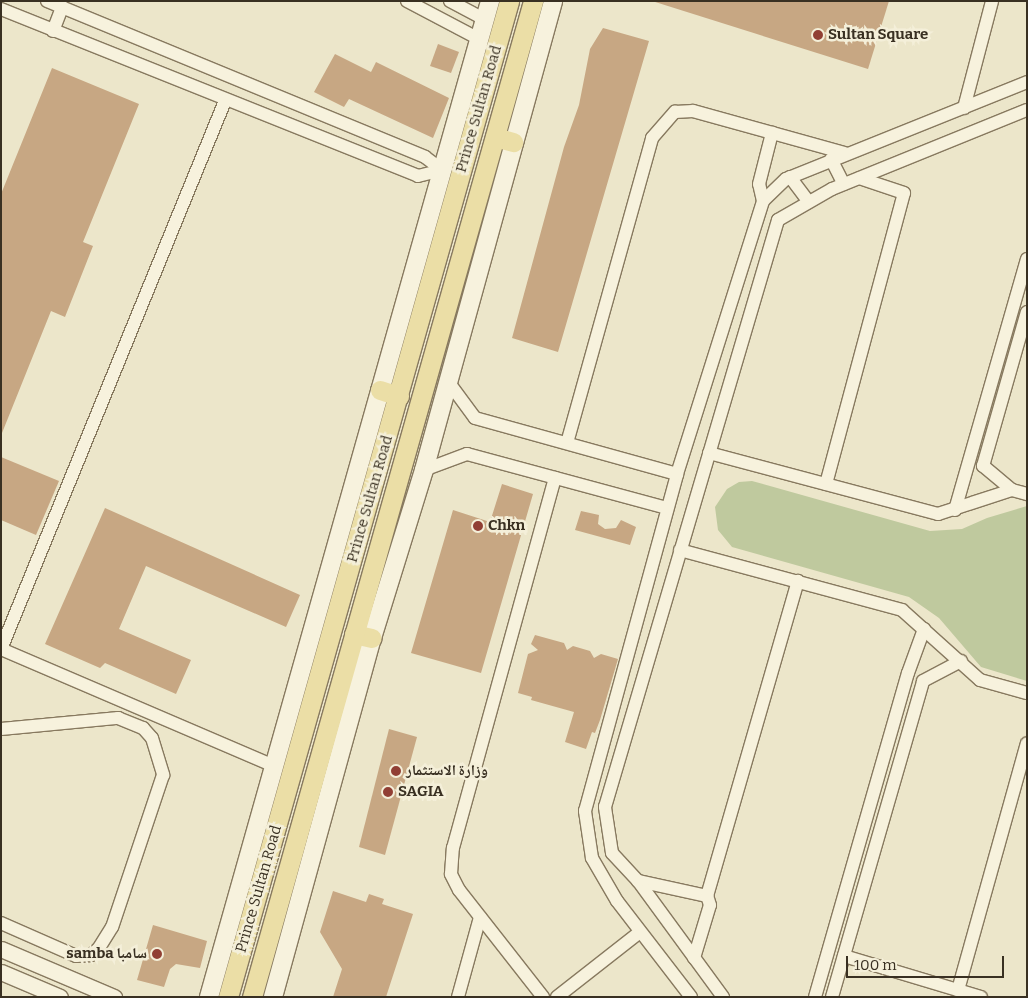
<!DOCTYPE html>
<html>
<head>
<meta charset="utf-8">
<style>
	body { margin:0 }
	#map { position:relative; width:1028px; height:998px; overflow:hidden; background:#ece6ca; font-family:Bitter,"Noto Naskh Arabic",serif }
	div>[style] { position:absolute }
	.green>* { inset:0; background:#bfc99e }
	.building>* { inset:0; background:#c7a783 }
	.roads { filter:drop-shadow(1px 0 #87795f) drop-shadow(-1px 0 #87795f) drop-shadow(0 1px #87795f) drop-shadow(0 -1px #87795f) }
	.minor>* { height:12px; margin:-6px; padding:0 6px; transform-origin:6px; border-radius:6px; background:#f7f2dd }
	.tertiary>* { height:15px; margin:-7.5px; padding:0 7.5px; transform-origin:7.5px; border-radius:7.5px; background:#f7f2dd }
	.secondary>* { height:18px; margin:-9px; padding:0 9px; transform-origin:9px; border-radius:9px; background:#f7f2dd }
	.primary>* { height:19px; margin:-9.5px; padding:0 9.5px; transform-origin:9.5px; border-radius:9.5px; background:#ebdea6 }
	.dots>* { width:14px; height:14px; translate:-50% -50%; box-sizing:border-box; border:2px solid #f4efd9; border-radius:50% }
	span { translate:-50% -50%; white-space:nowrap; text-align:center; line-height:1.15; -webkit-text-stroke:5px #f4efd9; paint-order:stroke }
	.poi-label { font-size:15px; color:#393022; font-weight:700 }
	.left { translate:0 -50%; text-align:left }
	.right { translate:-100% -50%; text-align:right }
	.street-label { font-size:15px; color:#393022 }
	.frame { position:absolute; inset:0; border:2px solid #393022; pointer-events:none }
	.scale { position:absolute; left:846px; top:956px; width:158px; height:22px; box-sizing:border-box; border:2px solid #393022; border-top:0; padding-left:6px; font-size:15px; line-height:18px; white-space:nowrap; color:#393022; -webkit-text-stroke:4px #f4efd9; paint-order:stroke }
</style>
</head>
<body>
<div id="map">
	<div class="green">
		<div style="clip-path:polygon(752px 481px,930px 531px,962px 529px,987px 518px,1027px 506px,1027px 681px,981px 667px,939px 618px,909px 597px,732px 547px,718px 530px,715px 507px,727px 489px,739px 482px)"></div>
	</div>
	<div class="building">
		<div style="clip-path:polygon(652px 1px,889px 1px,868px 69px)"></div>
		<div style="clip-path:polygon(603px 28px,649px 41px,558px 352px,512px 338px,564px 147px,579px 105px,590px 49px)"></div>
		<div style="clip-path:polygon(438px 44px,459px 52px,451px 73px,430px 66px)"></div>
		<div style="clip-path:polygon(335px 54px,371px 72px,376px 62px,449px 98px,433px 138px,349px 99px,344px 107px,314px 92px)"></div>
		<div style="clip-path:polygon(52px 68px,139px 104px,83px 242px,93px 246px,65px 317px,51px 311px,2px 433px,1px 194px)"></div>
		<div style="clip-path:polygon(1px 457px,59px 481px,36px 535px,1px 520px)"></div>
		<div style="clip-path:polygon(502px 484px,533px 494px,481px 673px,411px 653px,453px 510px,490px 522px)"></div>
		<div style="clip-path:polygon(105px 508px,300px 595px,286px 627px,146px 566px,119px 629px,191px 660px,176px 694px,105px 663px,100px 668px,45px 644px)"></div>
		<div style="clip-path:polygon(581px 511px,599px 515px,598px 524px,605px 529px,616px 528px,621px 520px,636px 527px,630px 545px,575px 530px)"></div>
		<div style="clip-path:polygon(535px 635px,564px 643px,567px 650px,573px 646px,590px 651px,594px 658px,601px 654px,618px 659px,600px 720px,595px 733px,592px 732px,586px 749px,565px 742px,574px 712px,531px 700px,532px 697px,518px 693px,528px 654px,538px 650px,531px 644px)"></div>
		<div style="clip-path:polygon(389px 729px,417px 737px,385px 855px,359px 847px)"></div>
		<div style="clip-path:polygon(333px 891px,366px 902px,369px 894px,384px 899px,382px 904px,413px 914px,386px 997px,333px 997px,342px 969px,320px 932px)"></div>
		<div style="clip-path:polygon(153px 925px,207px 941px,200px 968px,176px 964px,170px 969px,164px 987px,137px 980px)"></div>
	</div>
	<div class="roads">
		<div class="minor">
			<div style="left:47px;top:1px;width:409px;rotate:22.4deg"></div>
			<div style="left:425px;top:157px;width:21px;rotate:37deg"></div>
			<div style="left:407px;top:1px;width:81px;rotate:27.8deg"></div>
			<div style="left:450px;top:1px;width:40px;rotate:28deg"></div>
			<div style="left:1px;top:9px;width:449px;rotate:21.8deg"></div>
			<div style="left:418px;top:176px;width:25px;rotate:-14deg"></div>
			<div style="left:53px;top:31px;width:26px;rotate:-69deg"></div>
			<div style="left:964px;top:108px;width:111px;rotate:-75.3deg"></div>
			<div style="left:831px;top:159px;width:28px;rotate:63deg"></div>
			<div style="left:790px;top:177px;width:31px;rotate:53deg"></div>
			<div style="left:763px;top:201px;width:17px;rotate:-103deg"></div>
			<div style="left:759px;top:184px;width:53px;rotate:-75.7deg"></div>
			<div style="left:447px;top:380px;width:47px;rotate:53.6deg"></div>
			<div style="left:475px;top:418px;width:210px;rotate:15.5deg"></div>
			<div style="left:567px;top:443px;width:317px;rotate:-74.4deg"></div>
			<div style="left:652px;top:138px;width:35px;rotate:-49deg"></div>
			<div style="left:675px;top:112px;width:18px;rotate:-3deg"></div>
			<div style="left:693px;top:111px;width:157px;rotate:15.5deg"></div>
			<div style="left:709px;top:453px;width:237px;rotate:14.9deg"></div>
			<div style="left:938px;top:514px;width:78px;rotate:-18deg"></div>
			<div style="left:1012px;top:490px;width:16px;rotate:15deg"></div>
			<div style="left:424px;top:470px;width:46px;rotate:-20.4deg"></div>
			<div style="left:467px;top:454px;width:207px;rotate:15.1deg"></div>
			<div style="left:826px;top:484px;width:301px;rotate:-75deg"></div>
			<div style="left:904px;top:193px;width:47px;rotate:-161.6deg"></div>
			<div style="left:1012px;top:490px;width:38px;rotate:-140deg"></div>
			<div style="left:983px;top:466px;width:160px;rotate:-74.1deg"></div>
			<div style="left:955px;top:510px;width:261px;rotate:-74deg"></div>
			<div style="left:680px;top:550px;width:230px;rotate:15.1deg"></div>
			<div style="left:902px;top:610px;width:105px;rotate:41.9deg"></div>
			<div style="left:980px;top:680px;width:49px;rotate:15.5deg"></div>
			<div style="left:1px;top:649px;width:592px;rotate:-67.77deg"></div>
			<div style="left:1px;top:649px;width:297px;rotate:23.2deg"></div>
			<div style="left:1px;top:729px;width:118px;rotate:-5.4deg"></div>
			<div style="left:118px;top:718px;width:27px;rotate:22deg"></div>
			<div style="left:143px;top:728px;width:13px;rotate:48deg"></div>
			<div style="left:152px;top:738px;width:39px;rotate:73deg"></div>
			<div style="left:163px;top:775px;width:160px;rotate:108.5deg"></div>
			<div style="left:112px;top:927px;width:25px;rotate:122deg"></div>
			<div style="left:99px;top:948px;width:11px;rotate:139deg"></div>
			<div style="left:91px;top:955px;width:15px;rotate:176deg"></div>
			<div style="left:76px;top:956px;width:82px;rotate:-156.3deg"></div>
			<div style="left:638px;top:881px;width:71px;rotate:12.3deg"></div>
			<div style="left:707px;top:896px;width:328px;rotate:-73.9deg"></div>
			<div style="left:844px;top:956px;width:143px;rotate:16.7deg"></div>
			<div style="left:694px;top:958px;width:55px;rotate:-73.2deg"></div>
			<div style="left:710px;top:905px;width:9px;rotate:-108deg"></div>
			<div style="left:958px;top:990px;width:256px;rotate:-74.4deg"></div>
			<div style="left:458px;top:997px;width:83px;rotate:-74.6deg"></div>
			<div style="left:543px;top:997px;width:136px;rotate:-128.1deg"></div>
			<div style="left:459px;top:890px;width:18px;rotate:-117deg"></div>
			<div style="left:451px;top:874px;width:26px;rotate:-86deg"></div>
			<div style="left:453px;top:848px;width:384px;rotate:-74.6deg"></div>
			<div style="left:557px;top:997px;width:105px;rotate:-38.1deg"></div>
			<div style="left:691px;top:997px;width:121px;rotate:-127.6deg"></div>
			<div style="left:617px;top:901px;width:50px;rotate:-120.2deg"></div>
			<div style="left:592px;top:858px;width:48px;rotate:-98.5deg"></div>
			<div style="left:585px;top:811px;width:349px;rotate:-74.7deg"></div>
			<div style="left:677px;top:474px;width:286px;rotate:-72.5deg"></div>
			<div style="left:763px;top:201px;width:32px;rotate:-44deg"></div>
			<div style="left:786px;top:179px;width:260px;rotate:-21.9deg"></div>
			<div style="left:723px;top:997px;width:144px;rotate:-126.2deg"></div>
			<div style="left:638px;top:881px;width:38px;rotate:-133deg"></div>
			<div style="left:612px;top:853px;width:47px;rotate:-98.7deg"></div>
			<div style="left:605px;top:807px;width:612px;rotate:-73.58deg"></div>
			<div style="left:778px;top:220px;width:62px;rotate:-29.9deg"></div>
			<div style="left:832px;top:189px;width:210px;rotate:-22.1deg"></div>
			<div style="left:815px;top:997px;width:337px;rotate:-74deg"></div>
			<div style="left:908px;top:673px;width:47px;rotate:-70deg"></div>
			<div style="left:832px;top:997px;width:329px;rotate:-73.9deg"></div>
			<div style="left:923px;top:681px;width:43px;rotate:-27.8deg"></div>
		</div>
		<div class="tertiary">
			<div style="left:1px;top:949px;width:123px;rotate:23deg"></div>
			<div style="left:1px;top:972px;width:64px;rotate:23deg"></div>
		</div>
		<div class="secondary">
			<div style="left:209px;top:997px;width:1035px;rotate:-74.24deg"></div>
			<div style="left:273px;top:997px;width:372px;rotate:-74.6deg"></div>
			<div style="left:372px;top:638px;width:176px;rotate:-72.8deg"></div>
			<div style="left:424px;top:470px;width:486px;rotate:-74.6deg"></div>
		</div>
		<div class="primary">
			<div style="left:495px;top:137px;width:19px;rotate:16deg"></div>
			<div style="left:380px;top:390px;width:20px;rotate:18deg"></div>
			<div style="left:354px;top:634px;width:18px;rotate:13deg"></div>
			<div style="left:228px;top:997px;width:1035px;rotate:-74.24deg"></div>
			<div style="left:252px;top:997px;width:1035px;rotate:-74.24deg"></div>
		</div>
	</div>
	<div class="dots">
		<div style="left:818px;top:35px;background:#913f34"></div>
		<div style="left:478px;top:526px;background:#913f34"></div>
		<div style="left:396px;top:771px;background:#913f34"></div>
		<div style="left:388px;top:792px;background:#913f34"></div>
		<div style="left:157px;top:954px;background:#913f34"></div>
	</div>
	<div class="poi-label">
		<span class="left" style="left:828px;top:35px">Sultan Square</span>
		<span class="left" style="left:488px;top:526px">Chkn</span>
		<span class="left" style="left:406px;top:771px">وزارة الاستثمار</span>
		<span class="left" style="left:398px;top:792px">SAGIA</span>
		<span class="right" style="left:147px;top:954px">samba سامبا</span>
	</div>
	<div class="street-label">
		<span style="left:479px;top:109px;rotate:-74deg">Prince Sultan Road</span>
		<span style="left:370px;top:499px;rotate:-74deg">Prince Sultan Road</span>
		<span style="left:259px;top:889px;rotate:-74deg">Prince Sultan Road</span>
	</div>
	<div class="frame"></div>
	<div class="scale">100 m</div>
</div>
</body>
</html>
